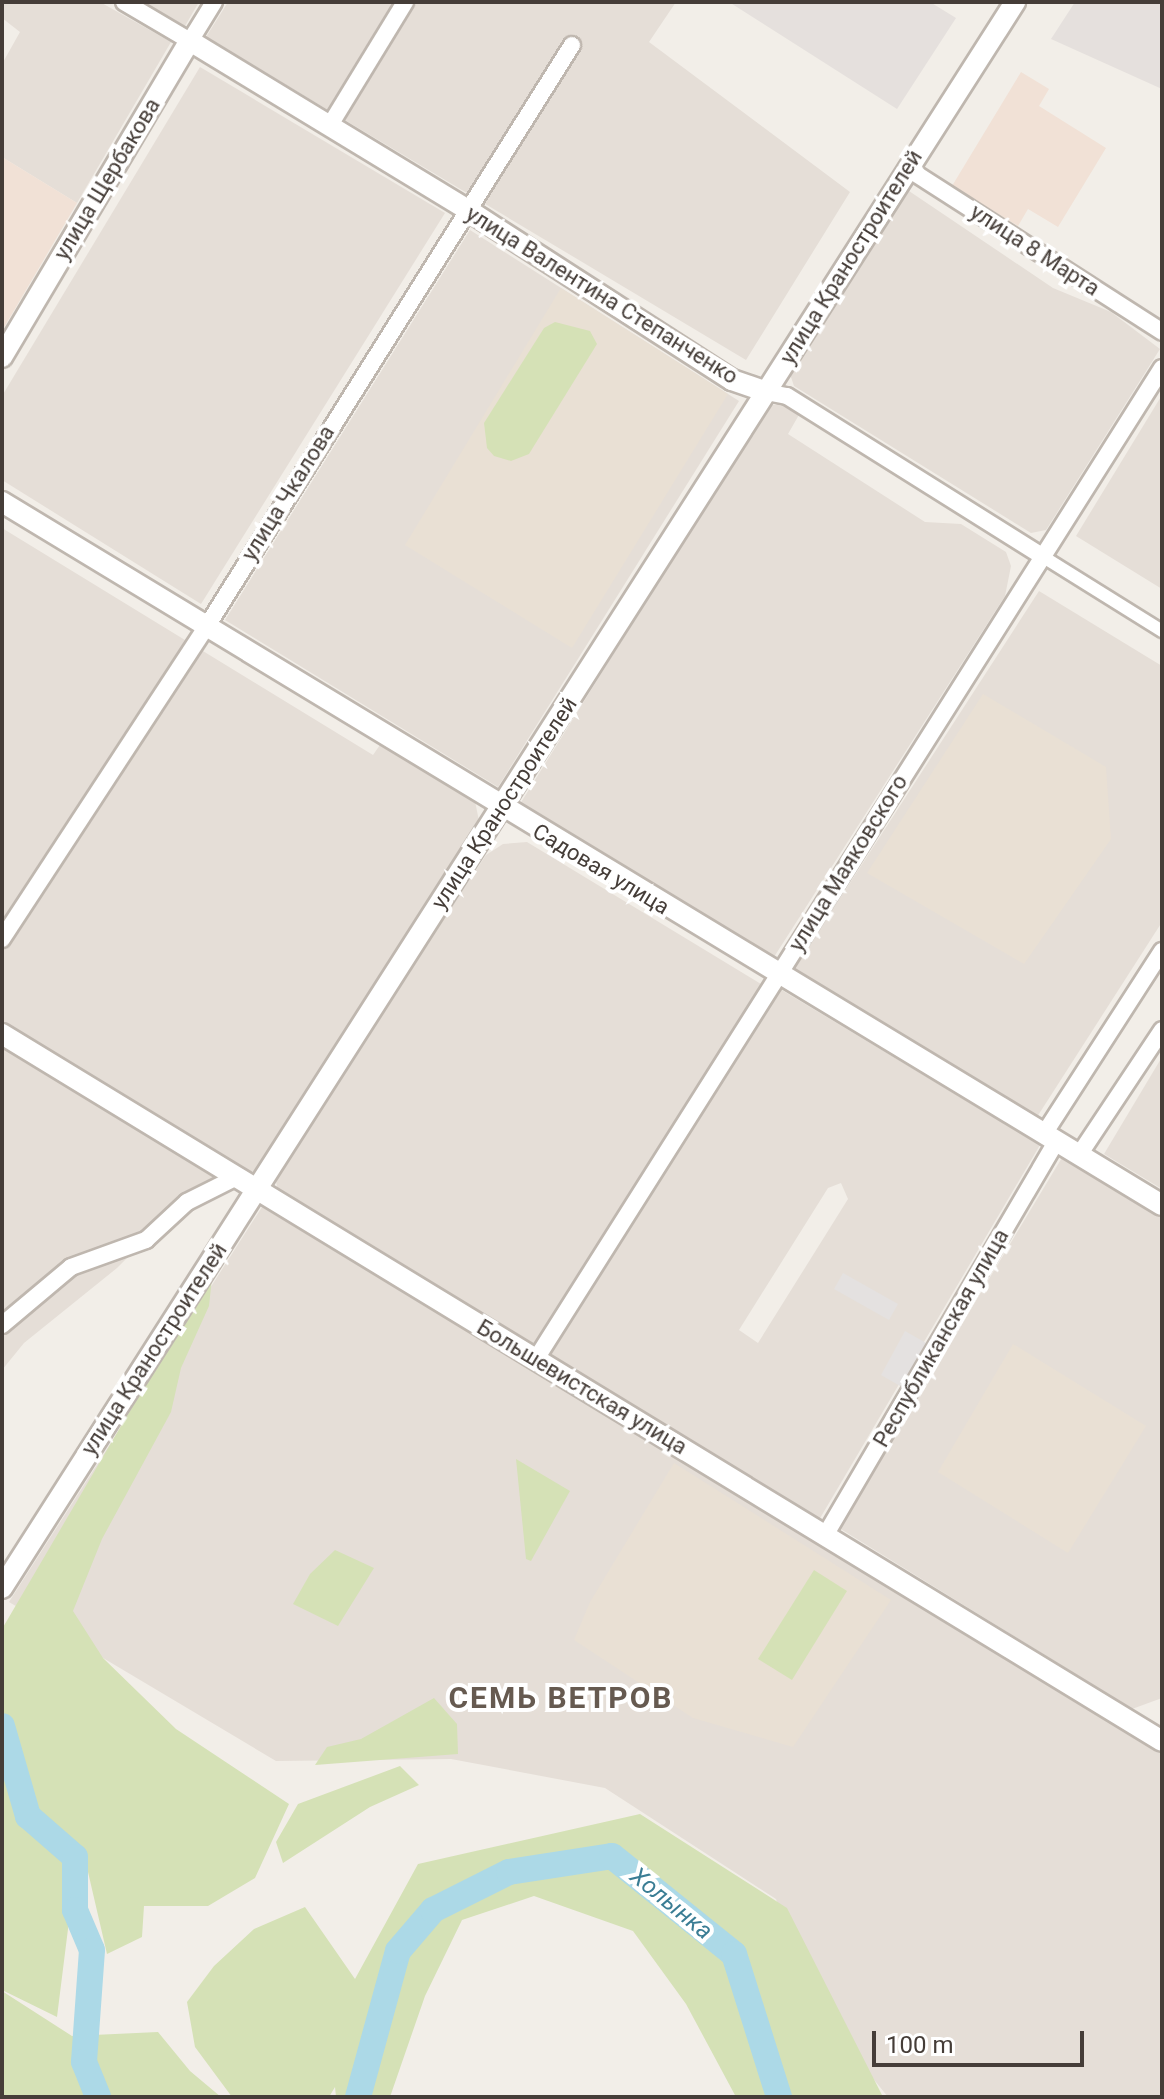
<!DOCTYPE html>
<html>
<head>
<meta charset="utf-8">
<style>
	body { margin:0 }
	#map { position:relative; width:1164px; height:2099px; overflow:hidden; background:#f2eee8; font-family:Roboto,sans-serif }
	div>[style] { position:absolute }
	.residential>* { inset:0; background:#e5ded7 }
	.commercial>* { inset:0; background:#f1e1d6 }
	.industrial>* { inset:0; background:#e5e0dd }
	.education>* { inset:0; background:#e9e0d4 }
	.green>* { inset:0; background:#d5e1b6 }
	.parking>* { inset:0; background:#e4e1e0 }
	.river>* { height:26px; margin:-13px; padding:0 13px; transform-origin:13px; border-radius:13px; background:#acd9e7 }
	.roads { filter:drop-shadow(2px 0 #bfb7af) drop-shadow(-2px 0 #bfb7af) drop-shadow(0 2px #bfb7af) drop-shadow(0 -2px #bfb7af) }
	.pedestrian>* { height:12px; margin:-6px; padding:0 6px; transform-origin:6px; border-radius:6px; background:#fff }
	.minor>* { height:16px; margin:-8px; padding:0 8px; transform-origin:8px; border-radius:8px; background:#fff }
	.tertiary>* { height:20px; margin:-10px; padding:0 10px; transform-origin:10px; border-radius:10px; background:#fff }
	span { translate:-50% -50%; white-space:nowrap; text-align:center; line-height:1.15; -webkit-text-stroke:8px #fff; paint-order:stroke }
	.street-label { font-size:22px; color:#453d38 }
	.water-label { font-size:24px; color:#3a7d94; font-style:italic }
	.district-label { font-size:30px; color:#665a50; font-weight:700; letter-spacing:2px }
	.frame { position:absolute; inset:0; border:4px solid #453d38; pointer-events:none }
	.scale { position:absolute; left:872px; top:2031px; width:212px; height:36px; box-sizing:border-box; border:4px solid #453d38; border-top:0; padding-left:10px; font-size:24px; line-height:28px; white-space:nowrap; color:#453d38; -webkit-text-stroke:6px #fff; paint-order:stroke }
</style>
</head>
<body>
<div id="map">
	<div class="residential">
		<div style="clip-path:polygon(2px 2px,100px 2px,171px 42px,77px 203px,2px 157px,2px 64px,20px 32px,2px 18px)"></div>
		<div style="clip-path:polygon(144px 2px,199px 2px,185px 26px)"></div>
		<div style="clip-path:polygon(228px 2px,676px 2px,649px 42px,850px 192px,746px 360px,206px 37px)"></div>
		<div style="clip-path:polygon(200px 67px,445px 213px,201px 604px,2px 480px,2px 396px)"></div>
		<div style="clip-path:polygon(909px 191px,1053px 288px,1111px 312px,1160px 349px,1046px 530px,1031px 533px,794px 386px,790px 374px,901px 194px)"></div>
		<div style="clip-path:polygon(470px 230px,739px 401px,498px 787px,225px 620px)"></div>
		<div style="clip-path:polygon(1162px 395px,1162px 589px,1076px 536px)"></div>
		<div style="clip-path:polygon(783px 403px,800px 413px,788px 434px,925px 522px,961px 524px,1006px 552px,1011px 566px,1005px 596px,774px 957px,520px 804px,768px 406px)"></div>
		<div style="clip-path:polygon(2px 528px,373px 755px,382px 742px,475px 801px,479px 821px,260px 1169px,193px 1192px,117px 1268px,24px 1343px,2px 1370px)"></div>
		<div style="clip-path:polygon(1039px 591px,1162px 666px,1162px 922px,1037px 1117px,791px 974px)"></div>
		<div style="clip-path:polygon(527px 842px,761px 984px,533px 1347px,278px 1192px,275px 1176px,486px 855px,503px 844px)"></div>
		<div style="clip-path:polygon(evenodd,780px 989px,1040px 1145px,819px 1520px,550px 1355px,780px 989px,841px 1183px,848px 1199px,758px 1343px,739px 1330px,828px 1188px,841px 1183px)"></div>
		<div style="clip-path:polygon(1162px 1057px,1162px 1189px,1104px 1154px)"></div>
		<div style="clip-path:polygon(1063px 1156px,1162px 1216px,1162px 1698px,1132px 1709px,839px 1528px)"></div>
		<div style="clip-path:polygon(262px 1207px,1162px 1749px,1162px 2097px,888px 2097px,805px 1994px,776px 1899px,605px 1788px,451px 1759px,276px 1761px,9px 1602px)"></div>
	</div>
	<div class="commercial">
		<div style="clip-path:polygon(1021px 72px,1049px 89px,1039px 106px,1106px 148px,1058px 227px,1028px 209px,1018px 226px,952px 186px)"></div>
		<div style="clip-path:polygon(2px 157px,77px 203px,2px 331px)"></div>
	</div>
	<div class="industrial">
		<div style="clip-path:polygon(729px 2px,930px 2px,956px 18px,897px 109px)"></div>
		<div style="clip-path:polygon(1075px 2px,1162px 2px,1162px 89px,1051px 39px)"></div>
	</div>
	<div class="education">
		<div style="clip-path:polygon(561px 288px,728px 394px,572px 648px,405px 545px)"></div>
		<div style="clip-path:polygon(983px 694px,1106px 767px,1111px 839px,1024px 964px,867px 873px)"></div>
		<div style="clip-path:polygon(1013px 1344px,1146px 1426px,1068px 1553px,938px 1472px)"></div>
		<div style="clip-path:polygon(674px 1463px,891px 1600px,793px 1747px,693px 1718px,574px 1640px,590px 1602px)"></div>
	</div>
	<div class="green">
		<div style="clip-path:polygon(555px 322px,590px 331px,597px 344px,529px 454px,511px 461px,494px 456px,487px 448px,484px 423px,544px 328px)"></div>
		<div style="clip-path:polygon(213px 1269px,209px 1306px,181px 1368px,171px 1412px,102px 1539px,73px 1611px,103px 1658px,176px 1729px,289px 1804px,255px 1878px,208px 1906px,144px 1906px,142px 1937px,107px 1954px,88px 1872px,53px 1824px,19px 1813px,67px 1859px,68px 1929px,57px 2017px,2px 1990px,2px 1629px)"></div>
		<div style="clip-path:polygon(516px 1459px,570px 1491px,531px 1561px,526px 1559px)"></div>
		<div style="clip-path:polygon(335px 1550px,374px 1568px,338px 1626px,293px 1604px,310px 1574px)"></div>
		<div style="clip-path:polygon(814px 1570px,847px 1591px,792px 1680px,758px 1659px)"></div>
		<div style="clip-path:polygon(434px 1698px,457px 1724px,458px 1754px,315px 1765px,327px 1747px,361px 1739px)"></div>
		<div style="clip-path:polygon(400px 1766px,419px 1785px,370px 1807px,283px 1863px,276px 1842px,298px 1804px)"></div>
		<div style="clip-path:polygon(640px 1814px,787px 1908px,883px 2097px,736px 2097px,686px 2004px,633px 1931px,534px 1896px,462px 1920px,425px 1996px,390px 2097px,336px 2097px,335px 2087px,329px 2097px,232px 2097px,195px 2047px,187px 2002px,214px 1966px,254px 1929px,305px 1907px,355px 1979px,418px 1864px)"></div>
		<div style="clip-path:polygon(2px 1991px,72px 2036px,158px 2032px,190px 2071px,221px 2097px,2px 2097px)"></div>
	</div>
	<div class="parking">
		<div style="clip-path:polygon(843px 1273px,898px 1304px,889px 1320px,834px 1289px)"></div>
		<div style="clip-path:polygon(905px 1331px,926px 1343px,902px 1387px,881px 1375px)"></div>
	</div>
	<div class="river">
		<div style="left:2px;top:1726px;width:94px;rotate:73.9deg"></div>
		<div style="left:28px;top:1816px;width:62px;rotate:41.1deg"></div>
		<div style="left:75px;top:1857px;width:53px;rotate:90deg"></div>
		<div style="left:75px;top:1910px;width:43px;rotate:67deg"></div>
		<div style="left:92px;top:1950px;width:112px;rotate:94.1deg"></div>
		<div style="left:84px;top:2062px;width:38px;rotate:68deg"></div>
		<div style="left:358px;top:2097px;width:151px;rotate:-74.7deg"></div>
		<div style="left:398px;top:1951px;width:54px;rotate:-49.5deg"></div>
		<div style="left:433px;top:1910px;width:85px;rotate:-26.6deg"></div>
		<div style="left:509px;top:1872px;width:104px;rotate:-8.8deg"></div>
		<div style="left:612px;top:1856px;width:156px;rotate:38.8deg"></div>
		<div style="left:734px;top:1954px;width:150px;rotate:72.5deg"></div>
	</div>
	<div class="roads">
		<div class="pedestrian">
			<div style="left:1042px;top:556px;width:142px;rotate:32deg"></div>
		</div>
		<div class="minor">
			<div style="left:124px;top:2px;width:77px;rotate:30.6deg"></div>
			<div style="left:190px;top:41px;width:46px;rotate:-58.4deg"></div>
			<div style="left:330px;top:125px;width:144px;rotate:-58.6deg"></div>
			<div style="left:907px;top:168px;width:303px;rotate:32.7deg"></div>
			<div style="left:766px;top:392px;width:21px;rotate:11deg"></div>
			<div style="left:787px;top:396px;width:301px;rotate:32.1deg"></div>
			<div style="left:2px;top:939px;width:374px;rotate:-56.8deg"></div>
			<div style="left:207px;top:626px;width:686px;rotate:-57.86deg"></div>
			<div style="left:1044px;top:1134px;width:218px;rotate:-57.2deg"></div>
			<div style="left:1079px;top:1155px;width:150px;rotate:-56.4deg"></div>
			<div style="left:2px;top:1325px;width:90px;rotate:-40deg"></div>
			<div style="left:71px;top:1267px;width:80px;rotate:-19.8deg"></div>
			<div style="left:146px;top:1240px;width:56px;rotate:-42.8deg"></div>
			<div style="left:187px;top:1202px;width:56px;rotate:-26.6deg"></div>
			<div style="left:536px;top:1359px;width:1172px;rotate:-57.72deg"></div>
			<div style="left:826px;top:1534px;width:454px;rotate:-59.6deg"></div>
		</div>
		<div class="tertiary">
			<div style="left:2px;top:357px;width:368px;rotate:-59.3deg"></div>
			<div style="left:190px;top:41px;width:325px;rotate:31.3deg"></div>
			<div style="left:468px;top:210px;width:314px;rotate:32.8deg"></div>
			<div style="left:732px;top:380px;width:36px;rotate:19deg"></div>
			<div style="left:2px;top:502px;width:1356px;rotate:31.22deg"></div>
			<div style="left:2px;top:1034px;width:1358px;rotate:31.36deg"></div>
			<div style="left:2px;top:1588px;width:1882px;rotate:-57.43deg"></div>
		</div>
	</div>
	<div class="street-label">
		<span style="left:107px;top:179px;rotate:-59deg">улица Щербакова</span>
		<span style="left:1035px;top:250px;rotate:33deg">улица 8 Марта</span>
		<span style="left:851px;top:257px;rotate:-58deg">улица Краностроителей</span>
		<span style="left:602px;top:295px;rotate:32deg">улица Валентина Степанченко</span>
		<span style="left:288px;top:493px;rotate:-58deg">улица Чкалова</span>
		<span style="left:504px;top:803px;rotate:-57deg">улица Краностроителей</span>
		<span style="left:848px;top:863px;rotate:-58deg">улица Маяковского</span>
		<span style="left:601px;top:869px;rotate:31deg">Садовая улица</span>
		<span style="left:941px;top:1338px;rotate:-60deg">Республиканская улица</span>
		<span style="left:154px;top:1349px;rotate:-57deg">улица Краностроителей</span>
		<span style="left:582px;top:1387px;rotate:31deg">Большевистская улица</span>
	</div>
	<div class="water-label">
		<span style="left:671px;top:1904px;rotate:39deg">Холынка</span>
	</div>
	<div class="district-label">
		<span style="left:561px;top:1698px">СЕМЬ ВЕТРОВ</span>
	</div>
	<div class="frame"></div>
	<div class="scale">100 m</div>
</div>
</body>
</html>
